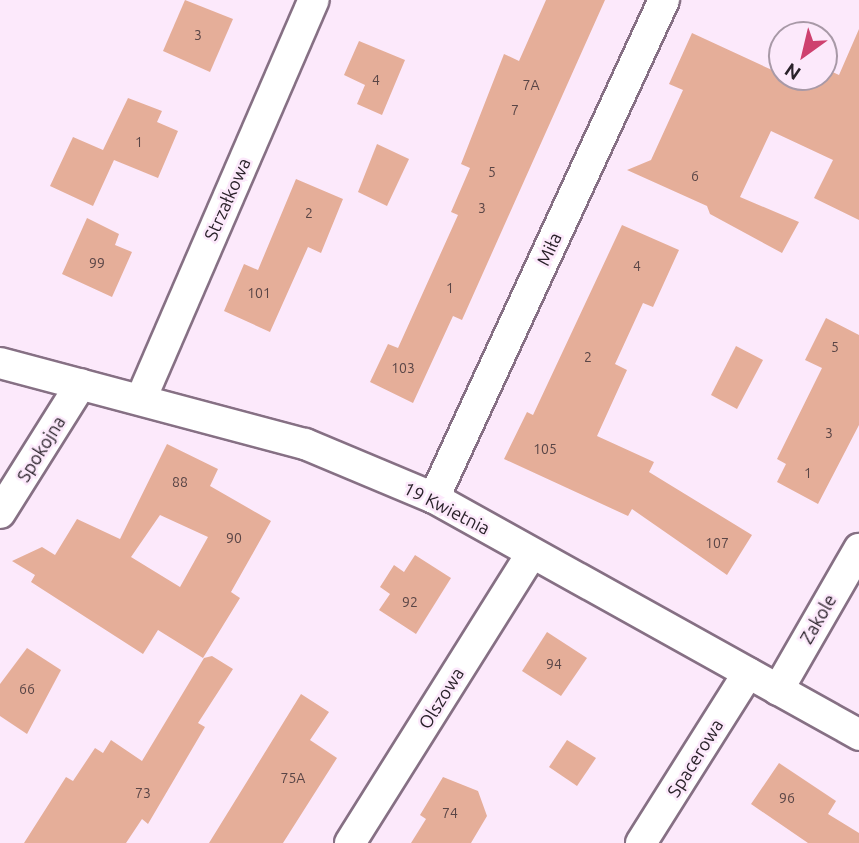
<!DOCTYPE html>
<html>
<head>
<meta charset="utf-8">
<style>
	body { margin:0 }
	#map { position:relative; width:859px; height:843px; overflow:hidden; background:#fce9fb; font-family:Ubuntu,sans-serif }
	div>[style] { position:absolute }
	.building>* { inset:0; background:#e5ae99 }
	.roads { filter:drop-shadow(2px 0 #867084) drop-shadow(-2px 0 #867084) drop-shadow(0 2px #867084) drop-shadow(0 -2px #867084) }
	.street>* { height:30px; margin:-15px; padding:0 15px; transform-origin:15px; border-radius:15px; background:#fff }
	span { translate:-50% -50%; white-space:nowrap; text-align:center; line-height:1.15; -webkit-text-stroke:5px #fce9fb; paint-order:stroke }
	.number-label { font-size:14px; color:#594546 }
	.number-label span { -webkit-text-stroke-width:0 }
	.street-label { font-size:18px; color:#2a222a }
	.north { position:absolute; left:768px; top:21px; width:70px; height:70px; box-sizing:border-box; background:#fce9fb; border:2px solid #a899a7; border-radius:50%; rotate:214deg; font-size:19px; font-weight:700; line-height:28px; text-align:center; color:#2a222a }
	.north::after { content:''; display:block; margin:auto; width:24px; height:32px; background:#ce416f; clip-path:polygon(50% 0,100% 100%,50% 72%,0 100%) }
</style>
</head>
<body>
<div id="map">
	<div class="building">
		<div style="clip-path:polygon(185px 0,233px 19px,210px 72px,163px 51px)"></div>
		<div style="clip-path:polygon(546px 0,605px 0,462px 320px,453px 316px,413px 403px,370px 382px,388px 344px,398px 348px,458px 215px,451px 212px,470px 168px,461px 164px,504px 54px,519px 61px)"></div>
		<div style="clip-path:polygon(859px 29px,859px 220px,814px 198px,833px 160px,771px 131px,740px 197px,799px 222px,782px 253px,710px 214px,707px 206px,627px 170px,651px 160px,683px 90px,669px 84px,692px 33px,772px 70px,781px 49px,782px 77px,824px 77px,824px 68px,839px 75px)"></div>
		<div style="clip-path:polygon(359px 41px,405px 60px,382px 115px,357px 104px,365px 85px,344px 75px)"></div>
		<div style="clip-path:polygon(128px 98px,162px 111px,157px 122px,178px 131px,158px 178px,114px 160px,93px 206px,50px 186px,73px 137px,103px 150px)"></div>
		<div style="clip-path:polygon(377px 144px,409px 159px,387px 206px,358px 192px)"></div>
		<div style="clip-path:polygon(296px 179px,343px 199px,321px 253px,308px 247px,270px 332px,224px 311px,244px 264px,258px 270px)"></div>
		<div style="clip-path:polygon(87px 218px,119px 234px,115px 245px,132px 252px,112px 297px,62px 274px)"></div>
		<div style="clip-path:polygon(622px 225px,679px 250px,653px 307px,643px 303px,615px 364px,627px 370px,597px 436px,654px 462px,649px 472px,752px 535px,727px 575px,632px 509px,628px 516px,504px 459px,527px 412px,533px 415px)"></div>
		<div style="clip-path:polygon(826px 318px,859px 335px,859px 425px,818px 504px,777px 482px,786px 464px,777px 459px,822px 368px,805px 360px)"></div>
		<div style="clip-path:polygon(736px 346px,763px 360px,737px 409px,711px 395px)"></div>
		<div style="clip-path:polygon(evenodd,167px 444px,218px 469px,210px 486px,271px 521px,231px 592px,240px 598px,203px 658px,158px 630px,143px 654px,31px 582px,35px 575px,12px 561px,42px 547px,55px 555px,77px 519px,120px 539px,167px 444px,160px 515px,208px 537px,180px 587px,131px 557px,160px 515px)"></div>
		<div style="clip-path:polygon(415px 555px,451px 578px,416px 634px,379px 610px,390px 594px,380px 587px,394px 565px,404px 572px)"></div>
		<div style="clip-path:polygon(547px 632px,587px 658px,561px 696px,522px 671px)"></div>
		<div style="clip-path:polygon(27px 648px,61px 670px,27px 734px,0 716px,0 684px)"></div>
		<div style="clip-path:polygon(212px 656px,233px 669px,198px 723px,205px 727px,148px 824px,142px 819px,126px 843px,24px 843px,66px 777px,73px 781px,95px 748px,103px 753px,111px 740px,142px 761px,204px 658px)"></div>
		<div style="clip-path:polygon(301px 694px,329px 712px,310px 740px,337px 758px,283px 843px,209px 843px)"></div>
		<div style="clip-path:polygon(567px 740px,596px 758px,577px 786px,549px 767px)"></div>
		<div style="clip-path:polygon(779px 763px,836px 801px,828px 814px,859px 833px,859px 843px,808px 843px,751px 804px)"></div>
		<div style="clip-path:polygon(443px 777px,478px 791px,487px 816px,471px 843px,411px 843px,426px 819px,420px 815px)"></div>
	</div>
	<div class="roads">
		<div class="street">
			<div style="left:0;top:363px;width:316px;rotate:14.9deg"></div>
			<div style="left:305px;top:444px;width:140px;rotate:22.7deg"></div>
			<div style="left:434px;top:498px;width:487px;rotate:29.1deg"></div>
			<div style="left:141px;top:399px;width:435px;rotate:-66.6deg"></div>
			<div style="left:434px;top:498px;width:549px;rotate:-65.21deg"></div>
			<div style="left:0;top:513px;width:152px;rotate:-57.9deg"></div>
			<div style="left:778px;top:690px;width:163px;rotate:-60.1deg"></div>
			<div style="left:350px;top:843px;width:342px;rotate:-57.9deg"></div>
			<div style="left:641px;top:843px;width:201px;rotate:-57.8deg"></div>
		</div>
	</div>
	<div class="number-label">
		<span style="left:198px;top:35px">3</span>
		<span style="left:376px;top:80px">4</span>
		<span style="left:531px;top:85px">7A</span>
		<span style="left:515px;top:110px">7</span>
		<span style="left:139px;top:142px">1</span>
		<span style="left:492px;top:172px">5</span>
		<span style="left:695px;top:176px">6</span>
		<span style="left:482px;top:208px">3</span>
		<span style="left:309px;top:213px">2</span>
		<span style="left:97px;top:263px">99</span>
		<span style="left:637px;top:266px">4</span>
		<span style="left:450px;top:288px">1</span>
		<span style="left:259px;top:293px">101</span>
		<span style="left:835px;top:347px">5</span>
		<span style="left:588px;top:357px">2</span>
		<span style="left:403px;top:368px">103</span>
		<span style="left:829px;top:433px">3</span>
		<span style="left:545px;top:449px">105</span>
		<span style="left:808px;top:473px">1</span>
		<span style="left:180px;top:482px">88</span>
		<span style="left:234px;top:538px">90</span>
		<span style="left:717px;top:543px">107</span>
		<span style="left:410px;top:602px">92</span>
		<span style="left:554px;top:664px">94</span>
		<span style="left:27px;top:689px">66</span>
		<span style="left:293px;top:778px">75A</span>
		<span style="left:143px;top:793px">73</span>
		<span style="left:787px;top:798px">96</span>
		<span style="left:450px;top:813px">74</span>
	</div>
	<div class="street-label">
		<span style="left:227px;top:199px;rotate:-66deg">Strzałkowa</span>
		<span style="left:549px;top:249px;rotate:-65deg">Miła</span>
		<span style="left:41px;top:449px;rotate:-58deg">Spokojna</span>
		<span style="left:447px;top:508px;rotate:27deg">19 Kwietnia</span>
		<span style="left:818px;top:619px;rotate:-60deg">Zakole</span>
		<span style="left:441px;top:698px;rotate:-58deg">Olszowa</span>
		<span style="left:695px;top:758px;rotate:-58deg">Spacerowa</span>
	</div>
	<div class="north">N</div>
</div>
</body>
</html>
